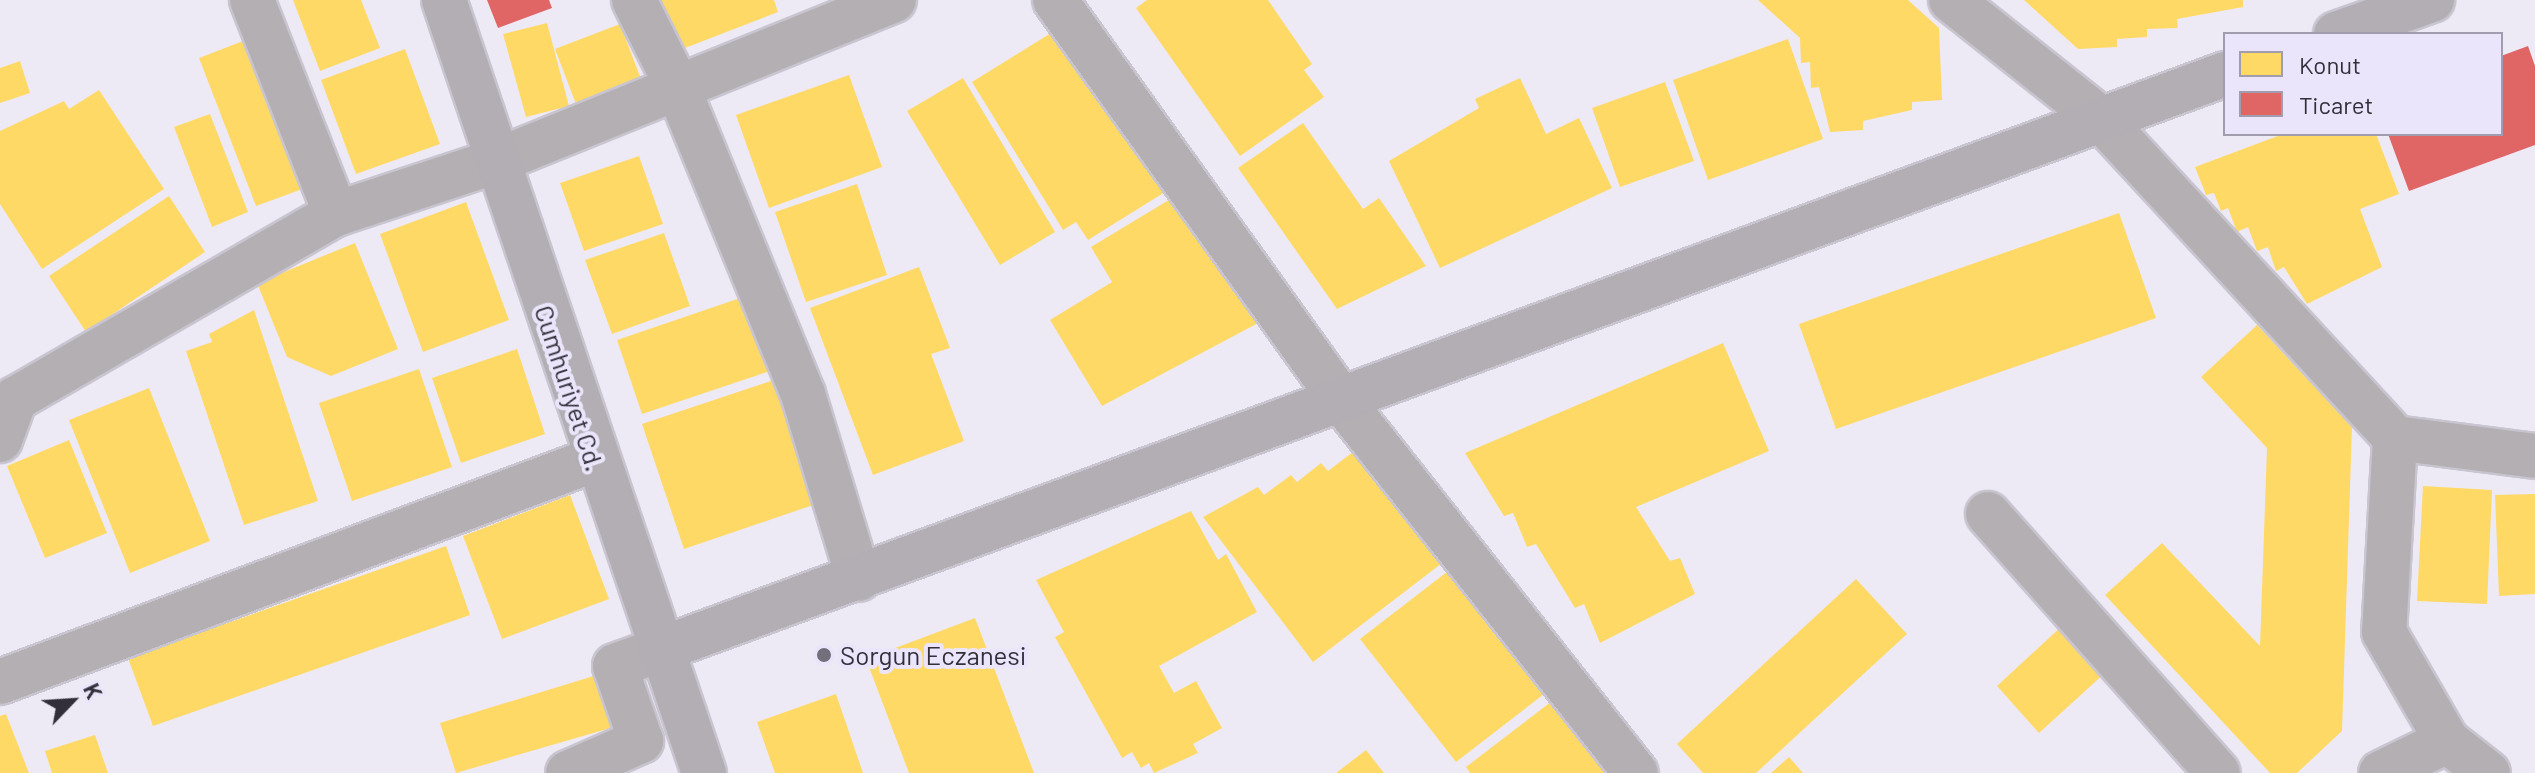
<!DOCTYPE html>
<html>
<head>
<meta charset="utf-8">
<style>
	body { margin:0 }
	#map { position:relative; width:2535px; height:773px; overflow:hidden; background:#edeaf6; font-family:Barlow,sans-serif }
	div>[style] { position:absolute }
	.homes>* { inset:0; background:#ffd966 }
	.shops>* { inset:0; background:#e06666 }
	.roads { filter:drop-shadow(2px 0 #c8c5d0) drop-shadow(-2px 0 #c8c5d0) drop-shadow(0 2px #c8c5d0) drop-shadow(0 -2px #c8c5d0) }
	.street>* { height:44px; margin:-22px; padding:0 22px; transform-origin:22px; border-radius:22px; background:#b4afb3 }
	.secondary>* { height:44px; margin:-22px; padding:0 22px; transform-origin:22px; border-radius:22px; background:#b3aeb4 }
	.dots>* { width:22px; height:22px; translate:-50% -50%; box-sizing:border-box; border:4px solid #ebe5fb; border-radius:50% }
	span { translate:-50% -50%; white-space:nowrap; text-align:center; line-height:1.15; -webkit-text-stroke:8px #ebe5fb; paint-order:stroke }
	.street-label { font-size:26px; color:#322f3a }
	.poi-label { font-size:26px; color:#322f3a }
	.left { translate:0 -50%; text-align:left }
	.legend { position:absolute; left:2223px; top:32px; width:280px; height:104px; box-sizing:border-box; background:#ebe5fb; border:2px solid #a19cae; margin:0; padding:10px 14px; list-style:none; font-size:24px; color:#322f3a }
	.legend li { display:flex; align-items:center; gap:16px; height:40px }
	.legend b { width:40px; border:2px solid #a19cae }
	.north { position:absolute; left:32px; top:661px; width:80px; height:80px; -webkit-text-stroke:6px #ebe5fb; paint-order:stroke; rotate:65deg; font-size:22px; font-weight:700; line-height:32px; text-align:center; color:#322f3a }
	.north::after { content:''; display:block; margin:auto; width:28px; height:36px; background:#322f3a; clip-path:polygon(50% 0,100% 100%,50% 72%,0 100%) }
</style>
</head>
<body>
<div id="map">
	<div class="homes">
		<div style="clip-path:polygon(293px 0,361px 0,380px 48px,320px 71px)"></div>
		<div style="clip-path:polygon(651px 0,774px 0,778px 12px,672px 53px)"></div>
		<div style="clip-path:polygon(1147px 0,1268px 0,1312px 64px,1304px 70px,1324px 97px,1240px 156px,1136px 8px)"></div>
		<div style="clip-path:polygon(1758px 0,1908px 0,1939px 28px,1942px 100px,1912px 102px,1912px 110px,1863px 121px,1863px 130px,1830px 132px,1819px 87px,1811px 88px,1810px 62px,1801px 63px,1800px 38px)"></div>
		<div style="clip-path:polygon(2024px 0,2243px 0,2243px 7px,2177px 19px,2178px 28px,2147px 29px,2147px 37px,2117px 39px,2117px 47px,2078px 49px)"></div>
		<div style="clip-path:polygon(547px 23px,569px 106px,526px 117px,503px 34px)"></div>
		<div style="clip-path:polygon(620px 24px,641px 79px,576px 104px,555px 49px)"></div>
		<div style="clip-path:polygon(1064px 25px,1173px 187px,1088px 240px,1076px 222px,1063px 230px,972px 82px)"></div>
		<div style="clip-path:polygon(251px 38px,308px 187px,256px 206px,199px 58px)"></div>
		<div style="clip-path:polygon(1788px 39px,1823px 139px,1708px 180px,1673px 80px)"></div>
		<div style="clip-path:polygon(405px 49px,440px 144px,356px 174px,321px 80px)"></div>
		<div style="clip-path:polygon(20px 61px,30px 93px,0 103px,0 68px)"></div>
		<div style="clip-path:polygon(849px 75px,882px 167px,769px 208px,736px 115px)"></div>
		<div style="clip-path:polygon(963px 78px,1055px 232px,1000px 265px,907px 111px)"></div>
		<div style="clip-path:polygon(1520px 78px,1546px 134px,1579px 118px,1612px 188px,1440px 268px,1389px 161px,1479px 108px,1475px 99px)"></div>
		<div style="clip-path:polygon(1665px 82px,1694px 161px,1620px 187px,1592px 108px)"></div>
		<div style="clip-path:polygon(99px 90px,164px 189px,42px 269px,0 204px,0 131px,64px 101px,69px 109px)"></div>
		<div style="clip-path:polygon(210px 114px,248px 212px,212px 227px,174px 127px)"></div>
		<div style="clip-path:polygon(1303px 123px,1363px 209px,1379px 198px,1426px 266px,1337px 309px,1238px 168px)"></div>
		<div style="clip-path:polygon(2283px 134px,2376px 134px,2399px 194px,2360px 209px,2382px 267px,2307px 304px,2284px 267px,2276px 271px,2268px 247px,2257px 251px,2248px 227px,2237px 232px,2228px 208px,2221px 211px,2214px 193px,2206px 195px,2195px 167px)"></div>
		<div style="clip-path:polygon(639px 156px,663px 224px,584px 251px,560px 183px)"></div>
		<div style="clip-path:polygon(857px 184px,887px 275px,806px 302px,775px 212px)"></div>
		<div style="clip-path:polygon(1187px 189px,1260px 322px,1102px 406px,1050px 320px,1112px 282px,1091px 247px)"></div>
		<div style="clip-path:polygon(169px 196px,205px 252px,86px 332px,49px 276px)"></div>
		<div style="clip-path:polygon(466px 202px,509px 320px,423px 352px,380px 234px)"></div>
		<div style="clip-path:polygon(2119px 213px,2156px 318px,1836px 429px,1799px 324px)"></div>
		<div style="clip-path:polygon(664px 233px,690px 306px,612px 334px,585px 260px)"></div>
		<div style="clip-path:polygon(355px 243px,398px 349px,331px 376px,287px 357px,257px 283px)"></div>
		<div style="clip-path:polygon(919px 267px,950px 348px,931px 354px,964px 441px,873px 475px,810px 308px)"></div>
		<div style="clip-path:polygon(749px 295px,773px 370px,642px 414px,617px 340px)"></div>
		<div style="clip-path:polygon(254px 310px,318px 501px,244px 525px,186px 351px,212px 342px,209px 334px)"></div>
		<div style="clip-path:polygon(2257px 325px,2352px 427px,2342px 731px,2297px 773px,2270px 773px,2105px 595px,2162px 543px,2260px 646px,2267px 448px,2201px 377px)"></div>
		<div style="clip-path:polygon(1723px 343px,1769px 451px,1636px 507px,1670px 561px,1680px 558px,1695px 594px,1600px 643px,1584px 604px,1575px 608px,1536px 544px,1527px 547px,1513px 513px,1504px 516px,1465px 453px)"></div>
		<div style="clip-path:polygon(517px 349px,545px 434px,461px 463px,432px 378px)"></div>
		<div style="clip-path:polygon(419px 369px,452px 467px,352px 501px,319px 403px)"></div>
		<div style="clip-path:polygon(777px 379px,819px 503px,684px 549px,642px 424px)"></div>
		<div style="clip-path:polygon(149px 388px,210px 541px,130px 573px,69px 420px)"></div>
		<div style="clip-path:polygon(69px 440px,107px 533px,45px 558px,7px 466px)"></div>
		<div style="clip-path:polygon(1353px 452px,1376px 482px,1382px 477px,1446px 560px,1313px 662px,1203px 517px,1258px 487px,1264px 495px,1291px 475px,1297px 482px,1321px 463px,1328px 471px)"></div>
		<div style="clip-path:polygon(2423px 486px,2492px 490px,2487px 604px,2417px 601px)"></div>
		<div style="clip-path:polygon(2535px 494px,2535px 594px,2499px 596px,2495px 495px)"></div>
		<div style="clip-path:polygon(570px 495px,609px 599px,502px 639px,463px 536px)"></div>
		<div style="clip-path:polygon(1191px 511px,1218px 560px,1226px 554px,1257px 612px,1159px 666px,1174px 693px,1196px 681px,1222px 728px,1193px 744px,1198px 753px,1154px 773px,1149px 763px,1141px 768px,1132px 752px,1122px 758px,1055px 637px,1064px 632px,1036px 580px)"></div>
		<div style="clip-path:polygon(446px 546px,470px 615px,153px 726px,128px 658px)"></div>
		<div style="clip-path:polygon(1452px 568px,1548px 691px,1456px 762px,1360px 639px)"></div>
		<div style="clip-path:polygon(1856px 579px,1907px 634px,1756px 773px,1703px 773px,1677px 744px)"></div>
		<div style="clip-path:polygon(975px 618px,1034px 773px,909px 773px,866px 659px)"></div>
		<div style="clip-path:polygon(2063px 625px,2106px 672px,2039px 733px,1997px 686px)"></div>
		<div style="clip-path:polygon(597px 675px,614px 727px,456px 773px,440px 723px)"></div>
		<div style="clip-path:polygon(836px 694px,863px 773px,775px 773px,757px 722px)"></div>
		<div style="clip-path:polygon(1556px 698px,1614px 773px,1470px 773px,1466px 767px)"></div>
		<div style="clip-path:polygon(6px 714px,29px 773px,0 773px,0 716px)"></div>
		<div style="clip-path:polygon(95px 735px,108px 773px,52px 773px,45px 751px)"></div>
		<div style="clip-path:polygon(1366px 750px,1384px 773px,1336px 773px)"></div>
		<div style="clip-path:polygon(1789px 757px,1803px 773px,1771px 773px)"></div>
	</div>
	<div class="shops">
		<div style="clip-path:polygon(487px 0,549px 0,552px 8px,498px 28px)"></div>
		<div style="clip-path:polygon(2528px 46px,2535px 66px,2535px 145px,2409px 191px,2388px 134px,2501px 134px,2501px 56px)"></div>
	</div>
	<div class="roads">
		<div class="street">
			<div style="left:252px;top:0;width:230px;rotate:68.6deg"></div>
			<div style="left:634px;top:0;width:98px;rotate:63.4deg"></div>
			<div style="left:678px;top:88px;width:331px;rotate:67.8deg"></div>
			<div style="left:803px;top:394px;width:193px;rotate:73.2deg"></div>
			<div style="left:1055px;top:0;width:493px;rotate:54.4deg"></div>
			<div style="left:1342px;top:401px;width:474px;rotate:51.7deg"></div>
			<div style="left:1951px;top:0;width:190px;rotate:38.4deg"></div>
			<div style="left:2100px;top:118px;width:435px;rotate:47.3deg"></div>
			<div style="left:2395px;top:438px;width:141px;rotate:7.3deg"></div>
			<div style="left:2395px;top:438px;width:194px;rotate:93.2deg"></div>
			<div style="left:2384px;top:632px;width:126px;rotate:60deg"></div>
			<div style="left:2447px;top:741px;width:52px;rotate:38deg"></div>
			<div style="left:0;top:440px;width:44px;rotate:-69.9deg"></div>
			<div style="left:15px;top:399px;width:370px;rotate:-30deg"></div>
			<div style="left:336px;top:214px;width:169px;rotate:-18.3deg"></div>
			<div style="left:496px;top:161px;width:429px;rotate:-22deg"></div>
			<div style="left:1988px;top:514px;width:346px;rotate:48.4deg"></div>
			<div style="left:0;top:682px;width:633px;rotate:-20.52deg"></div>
			<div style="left:568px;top:773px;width:80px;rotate:-23.7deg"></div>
			<div style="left:641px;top:741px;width:79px;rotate:-109.1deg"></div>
			<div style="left:615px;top:666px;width:47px;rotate:-20deg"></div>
			<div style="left:2381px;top:773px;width:73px;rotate:-25.9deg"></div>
		</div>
		<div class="secondary">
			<div style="left:444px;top:0;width:816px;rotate:71.41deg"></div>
			<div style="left:2336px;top:34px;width:102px;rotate:-19.5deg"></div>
			<div style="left:659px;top:650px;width:1669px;rotate:-20.19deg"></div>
		</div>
	</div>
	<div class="dots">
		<div style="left:824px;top:655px;background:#73707c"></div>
	</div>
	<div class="street-label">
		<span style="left:570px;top:388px;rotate:72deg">Cumhuriyet Cd.</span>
	</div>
	<div class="poi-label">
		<span class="left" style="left:840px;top:655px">Sorgun Eczanesi</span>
	</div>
	<ul class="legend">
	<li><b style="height:22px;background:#ffd966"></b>Konut</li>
	<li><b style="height:22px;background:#e06666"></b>Ticaret</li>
	</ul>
	<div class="north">K</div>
</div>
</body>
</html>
